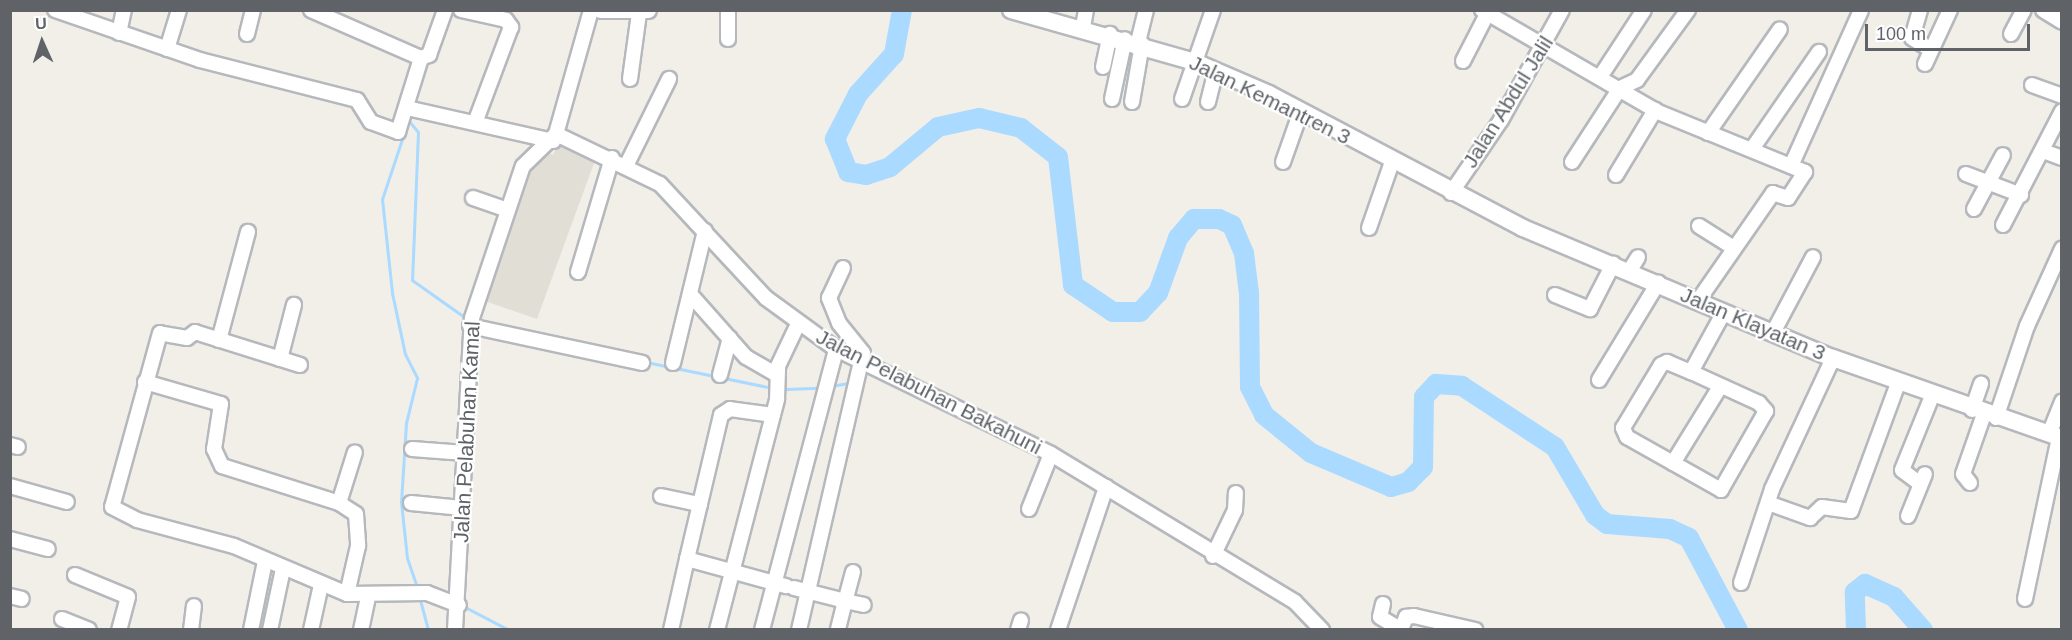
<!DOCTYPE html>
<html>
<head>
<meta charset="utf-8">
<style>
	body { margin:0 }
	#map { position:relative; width:2072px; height:640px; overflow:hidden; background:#f1efe8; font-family:Helvetica,sans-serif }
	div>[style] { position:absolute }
	.education>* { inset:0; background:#e1ded6 }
	.stream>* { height:3px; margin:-1.5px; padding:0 1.5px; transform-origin:1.5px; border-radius:1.5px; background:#aadaff }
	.river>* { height:20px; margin:-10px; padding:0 10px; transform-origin:10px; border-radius:10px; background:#aadaff }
	.roads { filter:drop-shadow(2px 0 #b5b8bc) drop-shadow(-2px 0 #b5b8bc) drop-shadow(0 2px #b5b8bc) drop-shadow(0 -2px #b5b8bc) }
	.minor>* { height:14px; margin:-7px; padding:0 7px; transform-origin:7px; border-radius:7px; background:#fff }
	.tertiary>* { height:16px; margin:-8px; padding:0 8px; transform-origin:8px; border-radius:8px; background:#fff }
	span { translate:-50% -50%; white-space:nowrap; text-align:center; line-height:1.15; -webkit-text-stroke:4.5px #fff; paint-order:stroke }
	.street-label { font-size:21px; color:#5f6368 }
	.frame { position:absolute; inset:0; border:12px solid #5f6368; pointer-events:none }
	.north { position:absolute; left:12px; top:12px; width:60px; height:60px; -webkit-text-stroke:4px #fff; paint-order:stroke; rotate:357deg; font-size:16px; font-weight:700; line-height:24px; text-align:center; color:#5f6368 }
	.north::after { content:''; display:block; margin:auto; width:21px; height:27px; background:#5f6368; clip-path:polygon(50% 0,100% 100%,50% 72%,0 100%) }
	.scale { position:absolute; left:1865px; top:24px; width:165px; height:27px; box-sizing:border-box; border:3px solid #5f6368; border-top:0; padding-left:8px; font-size:18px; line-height:21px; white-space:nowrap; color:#5f6368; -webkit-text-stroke:4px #fff; paint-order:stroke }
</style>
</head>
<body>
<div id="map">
	<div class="education">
		<div style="clip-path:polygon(560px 139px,597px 155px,537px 319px,482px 300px,526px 171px,545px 151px,553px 155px)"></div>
	</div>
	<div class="stream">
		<div style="left:413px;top:106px;width:17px;rotate:-73deg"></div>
		<div style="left:409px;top:121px;width:14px;rotate:51deg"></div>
		<div style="left:418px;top:132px;width:148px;rotate:92.3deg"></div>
		<div style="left:412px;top:280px;width:67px;rotate:35.3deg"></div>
		<div style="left:407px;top:126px;width:14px;rotate:-73deg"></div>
		<div style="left:404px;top:133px;width:70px;rotate:108.4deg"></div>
		<div style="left:382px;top:199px;width:95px;rotate:83.9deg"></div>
		<div style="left:392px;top:293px;width:62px;rotate:78deg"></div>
		<div style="left:405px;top:354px;width:27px;rotate:63deg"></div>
		<div style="left:417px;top:378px;width:46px;rotate:103.7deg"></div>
		<div style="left:406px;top:423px;width:79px;rotate:93.6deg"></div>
		<div style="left:401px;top:502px;width:56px;rotate:83.9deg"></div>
		<div style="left:407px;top:558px;width:34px;rotate:71deg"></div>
		<div style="left:646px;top:362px;width:130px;rotate:11.6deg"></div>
		<div style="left:830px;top:386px;width:18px;rotate:-9deg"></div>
		<div style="left:785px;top:389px;width:36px;rotate:-2deg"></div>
		<div style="left:419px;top:596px;width:35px;rotate:75deg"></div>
		<div style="left:463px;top:606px;width:52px;rotate:27.6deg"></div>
	</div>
	<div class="river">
		<div style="left:902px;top:10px;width:45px;rotate:100.3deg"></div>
		<div style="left:894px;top:54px;width:54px;rotate:132deg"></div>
		<div style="left:858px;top:94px;width:51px;rotate:117.1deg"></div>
		<div style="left:835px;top:139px;width:35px;rotate:68deg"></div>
		<div style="left:848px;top:172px;width:18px;rotate:9deg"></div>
		<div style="left:866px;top:175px;width:25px;rotate:-18deg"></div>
		<div style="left:890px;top:167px;width:62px;rotate:-39.8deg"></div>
		<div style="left:938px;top:127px;width:42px;rotate:-12.4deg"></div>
		<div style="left:979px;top:118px;width:43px;rotate:13.4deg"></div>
		<div style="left:1021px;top:128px;width:47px;rotate:38.1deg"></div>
		<div style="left:1058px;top:157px;width:129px;rotate:83.3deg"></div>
		<div style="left:1073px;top:285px;width:48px;rotate:34deg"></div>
		<div style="left:1113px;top:312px;width:27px"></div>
		<div style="left:1140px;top:312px;width:26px;rotate:-47deg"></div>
		<div style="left:1158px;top:293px;width:59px;rotate:-70deg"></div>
		<div style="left:1178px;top:238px;width:25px;rotate:-50deg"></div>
		<div style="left:1194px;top:219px;width:25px"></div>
		<div style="left:1219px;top:219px;width:14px;rotate:25deg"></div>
		<div style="left:1232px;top:225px;width:30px;rotate:67deg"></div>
		<div style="left:1244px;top:253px;width:39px;rotate:83deg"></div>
		<div style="left:1249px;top:292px;width:95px;rotate:89.4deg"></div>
		<div style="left:1250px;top:387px;width:31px;rotate:63deg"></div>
		<div style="left:1264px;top:415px;width:60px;rotate:39deg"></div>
		<div style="left:1311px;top:453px;width:87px;rotate:23deg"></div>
		<div style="left:1391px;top:487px;width:18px;rotate:-16deg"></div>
		<div style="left:1408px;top:482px;width:21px;rotate:-45deg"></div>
		<div style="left:1423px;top:467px;width:70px;rotate:-89.2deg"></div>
		<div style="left:1424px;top:397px;width:18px;rotate:-47deg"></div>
		<div style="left:1436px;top:384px;width:26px;rotate:4deg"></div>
		<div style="left:1462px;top:386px;width:111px;rotate:33.3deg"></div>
		<div style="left:1555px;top:447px;width:79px;rotate:59.5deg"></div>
		<div style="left:1595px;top:515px;width:15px;rotate:37deg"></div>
		<div style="left:1607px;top:524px;width:63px;rotate:4.5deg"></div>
		<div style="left:1670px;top:529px;width:21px;rotate:25deg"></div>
		<div style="left:1689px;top:538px;width:104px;rotate:62deg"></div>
		<div style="left:1856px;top:630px;width:38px;rotate:-92deg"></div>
		<div style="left:1855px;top:592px;width:13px;rotate:-39deg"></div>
		<div style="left:1865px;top:584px;width:32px;rotate:24deg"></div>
		<div style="left:1894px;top:597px;width:44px;rotate:48.7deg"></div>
	</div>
	<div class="roads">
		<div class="minor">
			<div style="left:55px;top:10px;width:153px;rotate:19deg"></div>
			<div style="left:200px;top:60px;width:162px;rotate:14.3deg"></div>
			<div style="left:357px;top:100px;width:26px;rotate:58deg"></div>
			<div style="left:371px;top:122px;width:29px;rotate:20deg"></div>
			<div style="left:398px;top:132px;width:77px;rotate:-72.7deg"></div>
			<div style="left:421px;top:58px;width:9px;rotate:-21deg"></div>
			<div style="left:429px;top:55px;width:48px;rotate:-70.4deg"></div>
			<div style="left:311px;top:10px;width:120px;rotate:23.6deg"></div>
			<div style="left:461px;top:10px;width:46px;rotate:12.5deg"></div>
			<div style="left:506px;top:20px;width:9px;rotate:54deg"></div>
			<div style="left:511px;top:27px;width:99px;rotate:110.6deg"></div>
			<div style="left:728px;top:10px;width:29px;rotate:90deg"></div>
			<div style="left:1482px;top:10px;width:203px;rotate:30.1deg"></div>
			<div style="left:1658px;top:112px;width:159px;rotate:22.2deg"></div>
			<div style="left:1805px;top:172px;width:31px;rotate:123deg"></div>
			<div style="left:1788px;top:198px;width:16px;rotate:-162deg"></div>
			<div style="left:1773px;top:193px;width:131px;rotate:124.8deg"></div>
			<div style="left:1920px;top:10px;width:29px;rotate:106deg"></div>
			<div style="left:1912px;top:38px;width:22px;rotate:32deg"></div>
			<div style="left:2043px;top:10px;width:22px;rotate:32deg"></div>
			<div style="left:1083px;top:27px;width:17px;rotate:-80deg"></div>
			<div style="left:119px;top:33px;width:24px;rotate:-78deg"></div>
			<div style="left:247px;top:34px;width:25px;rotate:-76deg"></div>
			<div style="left:2011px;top:34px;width:27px;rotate:-62deg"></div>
			<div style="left:1138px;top:42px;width:33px;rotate:-76deg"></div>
			<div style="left:167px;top:49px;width:41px;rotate:-72.9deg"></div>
			<div style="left:1463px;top:61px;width:53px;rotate:-62.9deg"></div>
			<div style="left:1925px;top:64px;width:60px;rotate:-65.2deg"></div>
			<div style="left:1103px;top:67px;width:34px;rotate:-78deg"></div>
			<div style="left:1600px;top:77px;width:80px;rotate:-56.7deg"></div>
			<div style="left:630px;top:79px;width:67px;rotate:-82.2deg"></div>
			<div style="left:2032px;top:85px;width:32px;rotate:20deg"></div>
			<div style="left:1112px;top:99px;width:61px;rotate:-77.8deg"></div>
			<div style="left:1182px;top:99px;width:94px;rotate:-70.8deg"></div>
			<div style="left:1132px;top:102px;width:59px;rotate:-80.2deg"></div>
			<div style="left:1208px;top:102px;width:32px;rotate:-76deg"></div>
			<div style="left:407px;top:108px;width:150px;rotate:12.7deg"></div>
			<div style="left:1708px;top:133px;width:126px;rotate:-55.3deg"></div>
			<div style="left:556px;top:134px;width:115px;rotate:25.7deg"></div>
			<div style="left:660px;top:184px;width:156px;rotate:47.1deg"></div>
			<div style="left:766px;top:298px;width:87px;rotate:36.1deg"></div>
			<div style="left:836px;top:349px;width:239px;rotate:26deg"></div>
			<div style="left:1051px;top:454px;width:285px;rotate:31.2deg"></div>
			<div style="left:1295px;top:602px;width:39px;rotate:46deg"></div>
			<div style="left:1752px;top:149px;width:118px;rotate:-55.4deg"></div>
			<div style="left:2043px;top:151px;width:20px;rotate:20deg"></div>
			<div style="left:1283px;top:162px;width:54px;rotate:-70.6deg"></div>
			<div style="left:1572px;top:162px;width:88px;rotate:-57deg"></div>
			<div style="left:1620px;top:88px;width:19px;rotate:-25deg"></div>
			<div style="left:1637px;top:80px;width:87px;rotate:-53.9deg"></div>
			<div style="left:627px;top:164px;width:95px;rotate:-63.7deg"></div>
			<div style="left:1791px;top:166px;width:171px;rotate:-65.8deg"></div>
			<div style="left:1966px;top:174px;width:59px;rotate:20.9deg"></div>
			<div style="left:1616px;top:175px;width:76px;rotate:-59deg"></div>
			<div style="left:1451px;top:193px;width:88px;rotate:-55.6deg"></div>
			<div style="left:1501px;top:120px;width:126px;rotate:-61deg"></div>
			<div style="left:473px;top:198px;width:34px;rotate:19deg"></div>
			<div style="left:1974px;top:209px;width:61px;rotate:-61.8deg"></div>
			<div style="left:2003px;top:225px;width:128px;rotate:-62.6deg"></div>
			<div style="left:1699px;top:226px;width:41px;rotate:32.2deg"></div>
			<div style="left:1369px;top:228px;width:70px;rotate:-70.8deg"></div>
			<div style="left:1630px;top:270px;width:15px;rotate:-58deg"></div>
			<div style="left:578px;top:272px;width:119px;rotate:-73.4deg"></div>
			<div style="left:690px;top:294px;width:84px;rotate:48.4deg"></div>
			<div style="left:746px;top:357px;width:34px;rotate:30deg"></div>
			<div style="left:1555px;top:295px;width:38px;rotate:22deg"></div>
			<div style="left:1590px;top:309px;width:51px;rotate:-62.9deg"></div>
			<div style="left:470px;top:326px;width:176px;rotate:12.1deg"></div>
			<div style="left:1776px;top:327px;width:79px;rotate:-62.1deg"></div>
			<div style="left:219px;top:340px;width:112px;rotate:-75deg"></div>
			<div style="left:280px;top:359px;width:56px;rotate:-75.5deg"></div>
			<div style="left:673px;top:363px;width:136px;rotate:-76.4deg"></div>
			<div style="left:300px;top:365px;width:110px;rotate:-162.6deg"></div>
			<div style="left:195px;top:332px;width:10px;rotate:143deg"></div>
			<div style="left:187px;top:338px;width:27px;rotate:-170deg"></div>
			<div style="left:160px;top:333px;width:180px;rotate:105.4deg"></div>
			<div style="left:112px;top:507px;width:28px;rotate:27deg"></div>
			<div style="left:137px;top:520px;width:100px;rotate:15deg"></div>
			<div style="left:234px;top:546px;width:123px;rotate:23deg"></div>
			<div style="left:347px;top:594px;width:80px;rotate:-0.7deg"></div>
			<div style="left:427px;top:593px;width:34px;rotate:21deg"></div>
			<div style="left:1691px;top:372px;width:75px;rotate:24.5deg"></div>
			<div style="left:1759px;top:403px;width:11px;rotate:49deg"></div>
			<div style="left:1766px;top:411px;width:91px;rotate:119.7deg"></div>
			<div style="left:1721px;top:490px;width:108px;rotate:-150.6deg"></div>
			<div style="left:1627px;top:437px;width:10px;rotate:-114deg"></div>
			<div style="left:1623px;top:428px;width:74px;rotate:-58.9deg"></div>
			<div style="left:1661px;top:365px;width:7px;rotate:-27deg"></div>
			<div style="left:1667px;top:362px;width:26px;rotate:23deg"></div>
			<div style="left:1691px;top:372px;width:68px;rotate:-61.2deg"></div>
			<div style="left:720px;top:375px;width:38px;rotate:-75deg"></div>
			<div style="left:1599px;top:380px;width:114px;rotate:-58.7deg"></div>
			<div style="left:145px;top:382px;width:79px;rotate:16.1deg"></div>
			<div style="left:221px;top:404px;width:46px;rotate:98.8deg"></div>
			<div style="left:214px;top:449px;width:19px;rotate:65deg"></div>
			<div style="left:222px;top:466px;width:123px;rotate:17.5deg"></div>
			<div style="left:339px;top:503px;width:20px;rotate:33deg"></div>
			<div style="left:356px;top:514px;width:32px;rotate:86deg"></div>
			<div style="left:358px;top:546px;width:49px;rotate:102.9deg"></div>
			<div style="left:1972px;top:410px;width:28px;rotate:-71deg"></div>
			<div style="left:773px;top:415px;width:43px;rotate:-172.1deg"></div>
			<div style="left:730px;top:409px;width:11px;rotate:146deg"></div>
			<div style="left:721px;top:415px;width:148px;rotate:103.3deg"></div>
			<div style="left:687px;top:559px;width:103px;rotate:15.3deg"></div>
			<div style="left:1996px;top:418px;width:97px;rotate:-71.4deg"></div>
			<div style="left:2027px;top:326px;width:85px;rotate:-65.6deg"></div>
			<div style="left:2049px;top:434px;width:35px;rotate:-68deg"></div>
			<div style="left:10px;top:445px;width:8px;rotate:14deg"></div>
			<div style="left:412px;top:449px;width:53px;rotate:4.3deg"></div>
			<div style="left:1673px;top:463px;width:89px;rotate:-58.3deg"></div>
			<div style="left:1919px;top:483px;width:21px;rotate:-143deg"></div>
			<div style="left:1902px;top:470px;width:80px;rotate:-67.9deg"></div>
			<div style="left:1970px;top:483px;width:11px;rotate:-128deg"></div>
			<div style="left:1963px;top:474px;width:64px;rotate:-70.7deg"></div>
			<div style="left:10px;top:486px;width:59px;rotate:15.7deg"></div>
			<div style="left:661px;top:496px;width:40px;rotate:12deg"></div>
			<div style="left:339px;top:503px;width:53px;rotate:-72.6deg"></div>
			<div style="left:411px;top:503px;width:51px;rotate:5.6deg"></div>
			<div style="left:1768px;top:503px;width:45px;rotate:19.7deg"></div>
			<div style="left:1810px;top:518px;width:16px;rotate:-43deg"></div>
			<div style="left:1822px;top:507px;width:29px;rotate:8deg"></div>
			<div style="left:1851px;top:511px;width:136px;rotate:-69.8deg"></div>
			<div style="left:1029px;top:509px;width:59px;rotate:-68.2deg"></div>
			<div style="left:1908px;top:516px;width:45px;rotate:-68deg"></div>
			<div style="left:10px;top:539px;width:39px;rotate:15deg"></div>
			<div style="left:1213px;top:556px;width:51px;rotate:-64.4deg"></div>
			<div style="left:1235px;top:510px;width:17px;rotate:-87deg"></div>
			<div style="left:853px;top:572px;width:30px;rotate:105deg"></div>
			<div style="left:845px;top:601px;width:19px;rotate:12deg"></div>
			<div style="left:75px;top:575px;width:57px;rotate:22.5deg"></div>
			<div style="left:128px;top:597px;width:34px;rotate:105deg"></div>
			<div style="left:1741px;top:583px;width:99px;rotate:-71.7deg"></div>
			<div style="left:1772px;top:489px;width:145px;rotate:-65deg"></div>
			<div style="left:794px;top:588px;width:53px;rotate:14.3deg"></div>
			<div style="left:845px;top:601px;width:30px;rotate:104deg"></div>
			<div style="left:10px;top:596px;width:12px;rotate:14deg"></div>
			<div style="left:2025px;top:599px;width:166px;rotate:-78.1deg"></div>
			<div style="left:1383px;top:604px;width:13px;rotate:103deg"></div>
			<div style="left:1380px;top:617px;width:26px;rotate:31deg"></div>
			<div style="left:62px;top:619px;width:29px;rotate:22deg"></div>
			<div style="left:1402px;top:627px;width:11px;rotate:-68deg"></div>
			<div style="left:1406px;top:617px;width:8px;rotate:-7deg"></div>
			<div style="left:1414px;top:616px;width:63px;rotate:12.9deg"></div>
			<div style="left:191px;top:630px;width:24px;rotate:-83deg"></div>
			<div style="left:251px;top:630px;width:70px;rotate:-78.5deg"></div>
			<div style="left:270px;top:630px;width:62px;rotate:-78deg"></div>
			<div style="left:311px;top:630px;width:46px;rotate:-77.5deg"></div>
			<div style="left:361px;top:630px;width:34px;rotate:-78deg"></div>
			<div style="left:455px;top:630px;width:312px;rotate:-86.9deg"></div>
			<div style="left:472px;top:318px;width:160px;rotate:-71.5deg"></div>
			<div style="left:523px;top:166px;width:46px;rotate:-44.1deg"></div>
			<div style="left:556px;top:134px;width:129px;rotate:-74.2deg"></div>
			<div style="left:671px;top:630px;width:73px;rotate:-77.3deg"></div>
			<div style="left:717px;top:630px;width:239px;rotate:-75.4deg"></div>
			<div style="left:777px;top:399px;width:33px;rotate:-88deg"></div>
			<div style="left:778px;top:366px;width:47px;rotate:-64.5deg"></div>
			<div style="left:762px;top:630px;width:291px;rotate:-75.2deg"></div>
			<div style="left:799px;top:630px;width:284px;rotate:-77deg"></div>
			<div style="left:863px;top:353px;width:38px;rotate:-129deg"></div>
			<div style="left:839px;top:323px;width:27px;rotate:-112deg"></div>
			<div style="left:829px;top:298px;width:33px;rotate:-65deg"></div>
			<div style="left:1018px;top:630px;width:10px;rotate:-73deg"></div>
			<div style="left:1058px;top:630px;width:151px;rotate:-71.4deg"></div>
		</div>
		<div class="tertiary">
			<div style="left:601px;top:10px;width:47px"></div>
			<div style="left:1011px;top:10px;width:191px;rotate:15.8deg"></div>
			<div style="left:1195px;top:62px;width:81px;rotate:23.4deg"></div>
			<div style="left:1269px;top:94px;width:287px;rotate:27.8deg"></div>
			<div style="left:1523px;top:228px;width:336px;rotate:22.8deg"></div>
			<div style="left:1833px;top:358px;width:243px;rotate:19.3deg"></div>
		</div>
	</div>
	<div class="street-label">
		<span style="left:1270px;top:100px;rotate:26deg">Jalan Kemantren 3</span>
		<span style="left:1508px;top:102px;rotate:-58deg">Jalan Abdul Jalil</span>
		<span style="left:1753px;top:324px;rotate:23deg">Jalan Klayatan 3</span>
		<span style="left:929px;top:392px;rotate:27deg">Jalan Pelabuhan Bakahuni</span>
		<span style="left:467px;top:432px;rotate:-87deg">Jalan Pelabuhan Kamal</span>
	</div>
	<div class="frame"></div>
	<div class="north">U</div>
	<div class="scale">100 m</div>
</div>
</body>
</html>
